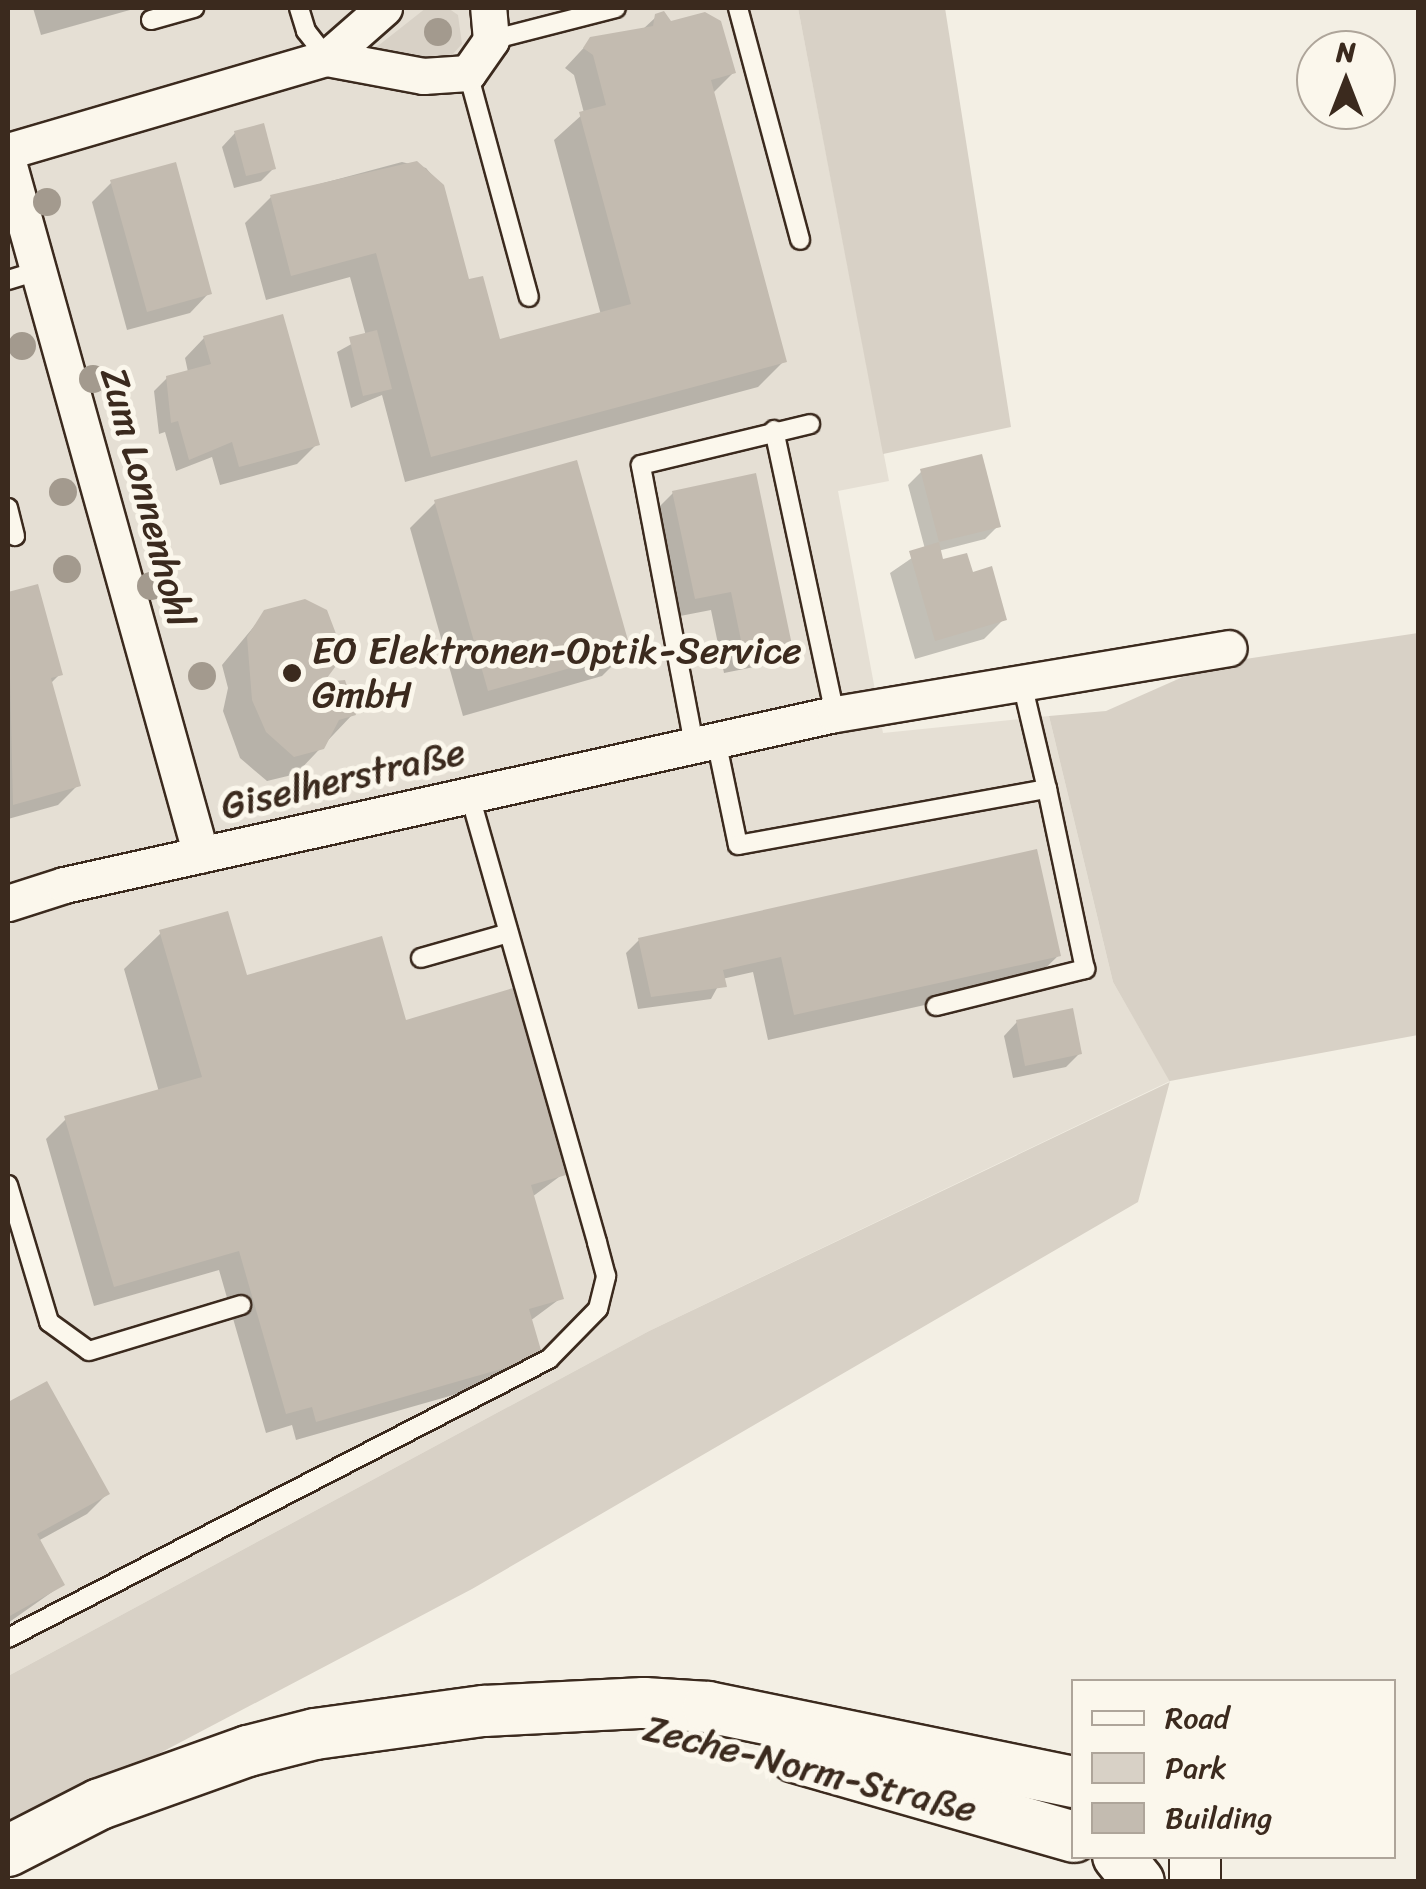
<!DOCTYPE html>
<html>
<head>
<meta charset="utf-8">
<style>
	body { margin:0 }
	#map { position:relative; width:1426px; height:1889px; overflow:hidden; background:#f3efe4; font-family:Sriracha,sans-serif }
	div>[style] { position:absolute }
	.built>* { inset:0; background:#e5dfd4 }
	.green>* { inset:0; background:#d8d1c6 }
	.shadow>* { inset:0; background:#0003 }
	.building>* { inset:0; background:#c3bbb0 }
	.roads { filter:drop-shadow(2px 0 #3b2a1e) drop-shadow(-2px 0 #3b2a1e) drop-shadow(0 2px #3b2a1e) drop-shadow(0 -2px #3b2a1e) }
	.service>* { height:18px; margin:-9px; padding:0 9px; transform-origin:9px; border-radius:9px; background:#fbf7ec }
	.minor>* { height:35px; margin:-17.5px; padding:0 17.5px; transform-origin:17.5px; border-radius:17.5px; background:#fbf7ec }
	.secondary>* { height:50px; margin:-25px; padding:0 25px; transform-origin:25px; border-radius:25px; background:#fbf7ec }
	.trees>* { width:28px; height:28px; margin:-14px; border-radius:50%; background:#a39a8e }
	.dots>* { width:28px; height:28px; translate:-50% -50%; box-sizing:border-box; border:5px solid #fbf7ec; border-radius:50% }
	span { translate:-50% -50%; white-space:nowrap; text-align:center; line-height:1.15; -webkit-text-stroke:10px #fbf7ec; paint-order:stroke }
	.street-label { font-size:38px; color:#3b2a1e }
	.poi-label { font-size:38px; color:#3b2a1e }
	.left { translate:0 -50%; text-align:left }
	.frame { position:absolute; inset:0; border:10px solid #3b2a1e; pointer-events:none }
	.legend { position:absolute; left:1071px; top:1679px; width:325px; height:180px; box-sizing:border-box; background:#fbf7ec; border:2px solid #aea59a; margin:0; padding:12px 18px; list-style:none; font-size:30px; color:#3b2a1e }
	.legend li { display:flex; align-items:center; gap:20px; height:50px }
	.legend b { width:50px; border:2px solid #aea59a }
	.north { position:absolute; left:1296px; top:30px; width:100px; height:100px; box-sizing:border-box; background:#fbf7ec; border:2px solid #aea59a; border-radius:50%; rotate:0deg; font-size:28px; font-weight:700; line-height:40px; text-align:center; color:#3b2a1e }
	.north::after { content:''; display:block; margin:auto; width:35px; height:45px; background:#3b2a1e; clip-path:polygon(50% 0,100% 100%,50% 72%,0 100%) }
</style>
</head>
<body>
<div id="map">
	<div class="built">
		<div style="clip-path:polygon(8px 8px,798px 8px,889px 481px,838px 491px,883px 733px,1049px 716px,1113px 982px,1170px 1081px,649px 1331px,8px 1676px)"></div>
	</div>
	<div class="green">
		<div style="clip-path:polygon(426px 8px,448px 8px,458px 15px,462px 44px,452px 55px,409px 57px,374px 49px)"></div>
		<div style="clip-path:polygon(798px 8px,945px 8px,1011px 427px,883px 454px)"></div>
		<div style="clip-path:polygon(1418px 633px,1418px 1035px,1170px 1081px,1138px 1202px,472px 1589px,8px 1833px,8px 1676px,649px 1331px,1170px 1082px,1113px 982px,1049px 716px,1106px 711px,1212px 664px)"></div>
	</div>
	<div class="shadow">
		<div style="clip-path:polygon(33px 8px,137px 8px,41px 35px)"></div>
		<div style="clip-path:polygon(656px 17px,733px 73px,712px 94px,784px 361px,758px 387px,405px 482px,382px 395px,351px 408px,337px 352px,366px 336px,350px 277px,266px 300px,245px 223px,271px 197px,402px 162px,426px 168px,442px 187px,468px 282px,498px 343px,601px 315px,554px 140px,584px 113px,574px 75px,565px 68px,591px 40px,642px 30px)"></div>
		<div style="clip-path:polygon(235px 133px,274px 168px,261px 181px,234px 188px,222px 147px)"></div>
		<div style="clip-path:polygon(112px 182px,209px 293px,190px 313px,127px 330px,92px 202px)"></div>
		<div style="clip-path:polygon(204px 338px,317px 444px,297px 464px,220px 485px,212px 457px,176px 471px,165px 432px,159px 434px,154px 391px,167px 378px,188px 372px,185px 358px)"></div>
		<div style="clip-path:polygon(921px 472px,998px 526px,985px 539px,938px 551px,941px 562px,971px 575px,1004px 619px,984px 639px,915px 659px,890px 573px,925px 549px,908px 485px)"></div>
		<div style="clip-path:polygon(673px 493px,789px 644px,769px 664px,724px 673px,711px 610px,675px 617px,653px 513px)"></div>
		<div style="clip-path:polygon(436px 502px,628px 650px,602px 676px,463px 716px,410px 528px)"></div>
		<div style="clip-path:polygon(36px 587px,60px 674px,50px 684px,78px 785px,58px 805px,8px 819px,8px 595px)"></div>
		<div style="clip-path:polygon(265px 613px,319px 686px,353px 714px,296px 774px,267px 781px,240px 758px,223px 711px,228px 688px,222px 665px)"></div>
		<div style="clip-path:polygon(161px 933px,245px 978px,404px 1022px,563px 1174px,532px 1197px,561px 1298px,530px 1321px,540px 1356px,520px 1376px,296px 1440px,292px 1425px,266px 1433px,219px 1270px,94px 1306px,46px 1139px,66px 1119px,159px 1092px,124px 969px)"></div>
		<div style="clip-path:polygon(639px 940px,1059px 955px,1032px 981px,768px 1040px,753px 972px,722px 979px,711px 999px,638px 1009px,626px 953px)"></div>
		<div style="clip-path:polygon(1017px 1022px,1079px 1054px,1066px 1067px,1013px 1078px,1004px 1036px)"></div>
		<div style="clip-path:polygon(46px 1384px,107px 1494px,87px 1514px,38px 1541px,62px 1585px,8px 1623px,8px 1405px)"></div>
	</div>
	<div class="building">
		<div style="clip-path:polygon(664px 11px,671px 21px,705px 12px,721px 21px,736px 73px,711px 80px,787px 362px,431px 457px,376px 253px,291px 276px,270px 195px,417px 161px,444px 185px,469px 279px,483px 276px,500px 339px,631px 304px,579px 112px,606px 105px,593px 55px,583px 48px,590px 37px,653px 26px,655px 14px)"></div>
		<div style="clip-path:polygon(264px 123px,276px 169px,246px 176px,234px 131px)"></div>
		<div style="clip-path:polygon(176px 162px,212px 294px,147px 312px,110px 180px)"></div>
		<div style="clip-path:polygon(283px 314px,320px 445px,239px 467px,232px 442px,189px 460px,178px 421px,171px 423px,166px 376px,211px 364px,203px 336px)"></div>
		<div style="clip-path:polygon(377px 330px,392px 389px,363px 396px,349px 337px)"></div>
		<div style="clip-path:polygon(982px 454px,1001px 527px,939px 542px,920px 469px)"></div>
		<div style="clip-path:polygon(577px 460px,631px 651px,488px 691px,434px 500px)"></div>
		<div style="clip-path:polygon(756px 473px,792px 645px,744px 655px,731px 592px,695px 599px,672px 491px)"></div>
		<div style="clip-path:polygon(939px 542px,943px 559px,967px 553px,973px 572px,992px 566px,1007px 620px,935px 641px,909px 551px)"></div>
		<div style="clip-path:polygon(38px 584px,63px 675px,51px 678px,81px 786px,13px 805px,8px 592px)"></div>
		<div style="clip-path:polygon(305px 599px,327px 610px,344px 655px,324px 682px,345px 680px,356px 715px,339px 720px,324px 749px,294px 757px,266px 732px,252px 700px,247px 637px,264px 610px)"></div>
		<div style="clip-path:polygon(1037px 849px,1061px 956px,794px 1015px,781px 957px,723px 970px,727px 987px,651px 997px,638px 938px)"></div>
		<div style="clip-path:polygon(228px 911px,247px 975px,382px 936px,406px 1020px,513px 988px,566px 1175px,531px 1185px,564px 1299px,529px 1309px,543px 1357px,316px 1422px,312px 1407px,286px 1414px,239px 1251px,114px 1287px,64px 1116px,202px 1077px,159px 930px)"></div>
		<div style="clip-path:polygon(1073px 1008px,1082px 1054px,1025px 1066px,1016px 1020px)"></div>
		<div style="clip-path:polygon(47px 1381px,110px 1494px,37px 1534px,65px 1585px,8px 1617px,8px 1402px)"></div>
	</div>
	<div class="roads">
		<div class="service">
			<div style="left:299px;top:8px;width:24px;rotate:73deg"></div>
			<div style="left:306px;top:31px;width:34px;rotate:52deg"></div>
			<div style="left:738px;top:8px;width:240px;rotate:75deg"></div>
			<div style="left:151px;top:20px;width:45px;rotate:-15.6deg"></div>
			<div style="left:491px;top:40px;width:129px;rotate:-14.4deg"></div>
			<div style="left:468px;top:73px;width:232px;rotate:74.8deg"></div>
			<div style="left:8px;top:280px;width:34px;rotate:-17deg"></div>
			<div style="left:774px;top:430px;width:290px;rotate:77.9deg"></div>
			<div style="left:8px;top:508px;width:29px;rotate:76deg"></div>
			<div style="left:716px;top:740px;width:107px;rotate:78.2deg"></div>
			<div style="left:738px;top:845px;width:314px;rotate:-10.3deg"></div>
			<div style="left:1047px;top:789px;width:109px;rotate:-103.3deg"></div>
			<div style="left:694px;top:744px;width:284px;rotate:-100.8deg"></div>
			<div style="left:641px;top:465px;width:174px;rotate:-13.6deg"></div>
			<div style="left:421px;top:958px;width:91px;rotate:-15.9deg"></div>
			<div style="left:936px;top:1006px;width:154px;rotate:-13.9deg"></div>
			<div style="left:1085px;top:969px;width:184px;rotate:-101.9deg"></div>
			<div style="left:8px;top:1185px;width:143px;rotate:73.3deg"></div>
			<div style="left:49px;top:1322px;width:49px;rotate:35.9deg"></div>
			<div style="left:89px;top:1351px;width:159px;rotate:-16.8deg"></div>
			<div style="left:8px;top:1638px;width:609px;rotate:-27.28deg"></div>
			<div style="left:549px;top:1359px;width:70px;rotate:-45.6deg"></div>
			<div style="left:598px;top:1309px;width:34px;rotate:-76deg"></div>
			<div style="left:606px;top:1276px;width:35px;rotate:-105deg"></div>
			<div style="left:597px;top:1242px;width:466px;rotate:-105.9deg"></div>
		</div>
		<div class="minor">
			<div style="left:327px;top:58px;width:98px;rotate:10.6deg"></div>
			<div style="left:423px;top:76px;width:45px;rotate:-3.8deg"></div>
			<div style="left:468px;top:73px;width:40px;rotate:-55.1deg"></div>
			<div style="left:491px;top:40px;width:32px;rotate:-95deg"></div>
			<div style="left:8px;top:151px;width:332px;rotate:-16.3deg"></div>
			<div style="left:327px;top:58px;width:76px;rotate:-41.3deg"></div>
			<div style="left:8px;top:162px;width:719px;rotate:74.44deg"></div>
			<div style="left:8px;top:903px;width:59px;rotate:-17.8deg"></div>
			<div style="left:64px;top:885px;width:790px;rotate:-12.51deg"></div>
			<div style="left:835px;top:714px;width:399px;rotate:-9.5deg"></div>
		</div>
		<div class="secondary">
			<div style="left:795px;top:1757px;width:290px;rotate:16deg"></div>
			<div style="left:8px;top:1851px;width:103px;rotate:-27.1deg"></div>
			<div style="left:100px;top:1804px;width:157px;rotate:-19.7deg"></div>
			<div style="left:248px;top:1751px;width:69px;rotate:-14.2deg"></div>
			<div style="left:315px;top:1734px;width:171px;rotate:-7.8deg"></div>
			<div style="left:484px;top:1711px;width:160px;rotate:-2.9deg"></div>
			<div style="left:644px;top:1703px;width:64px;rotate:3.6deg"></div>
			<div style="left:708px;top:1707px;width:374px;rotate:11.6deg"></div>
			<div style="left:1118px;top:1856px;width:33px;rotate:51deg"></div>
			<div style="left:1195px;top:1856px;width:26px;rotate:90deg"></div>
		</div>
	</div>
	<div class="trees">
		<div style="left:438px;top:32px"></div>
		<div style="left:47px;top:202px"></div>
		<div style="left:22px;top:346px"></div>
		<div style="left:93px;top:379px"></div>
		<div style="left:63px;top:492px"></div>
		<div style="left:67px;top:569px"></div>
		<div style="left:151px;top:586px"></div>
		<div style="left:202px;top:676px"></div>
	</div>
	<div class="dots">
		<div style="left:292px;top:673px;background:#3b2a1e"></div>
	</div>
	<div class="street-label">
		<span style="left:147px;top:497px;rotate:75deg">Zum Lonnenhohl</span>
		<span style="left:343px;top:779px;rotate:-13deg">Giselherstraße</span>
		<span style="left:810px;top:1769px;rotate:14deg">Zeche-Norm-Straße</span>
	</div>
	<div class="poi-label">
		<span class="left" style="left:312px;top:673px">EO Elektronen-Optik-Service<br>GmbH</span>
	</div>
	<div class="frame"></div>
	<ul class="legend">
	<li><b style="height:12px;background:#fbf7ec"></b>Road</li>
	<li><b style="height:28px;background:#d8d1c6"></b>Park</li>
	<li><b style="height:28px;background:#c3bbb0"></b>Building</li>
	</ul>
	<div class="north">N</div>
</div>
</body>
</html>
